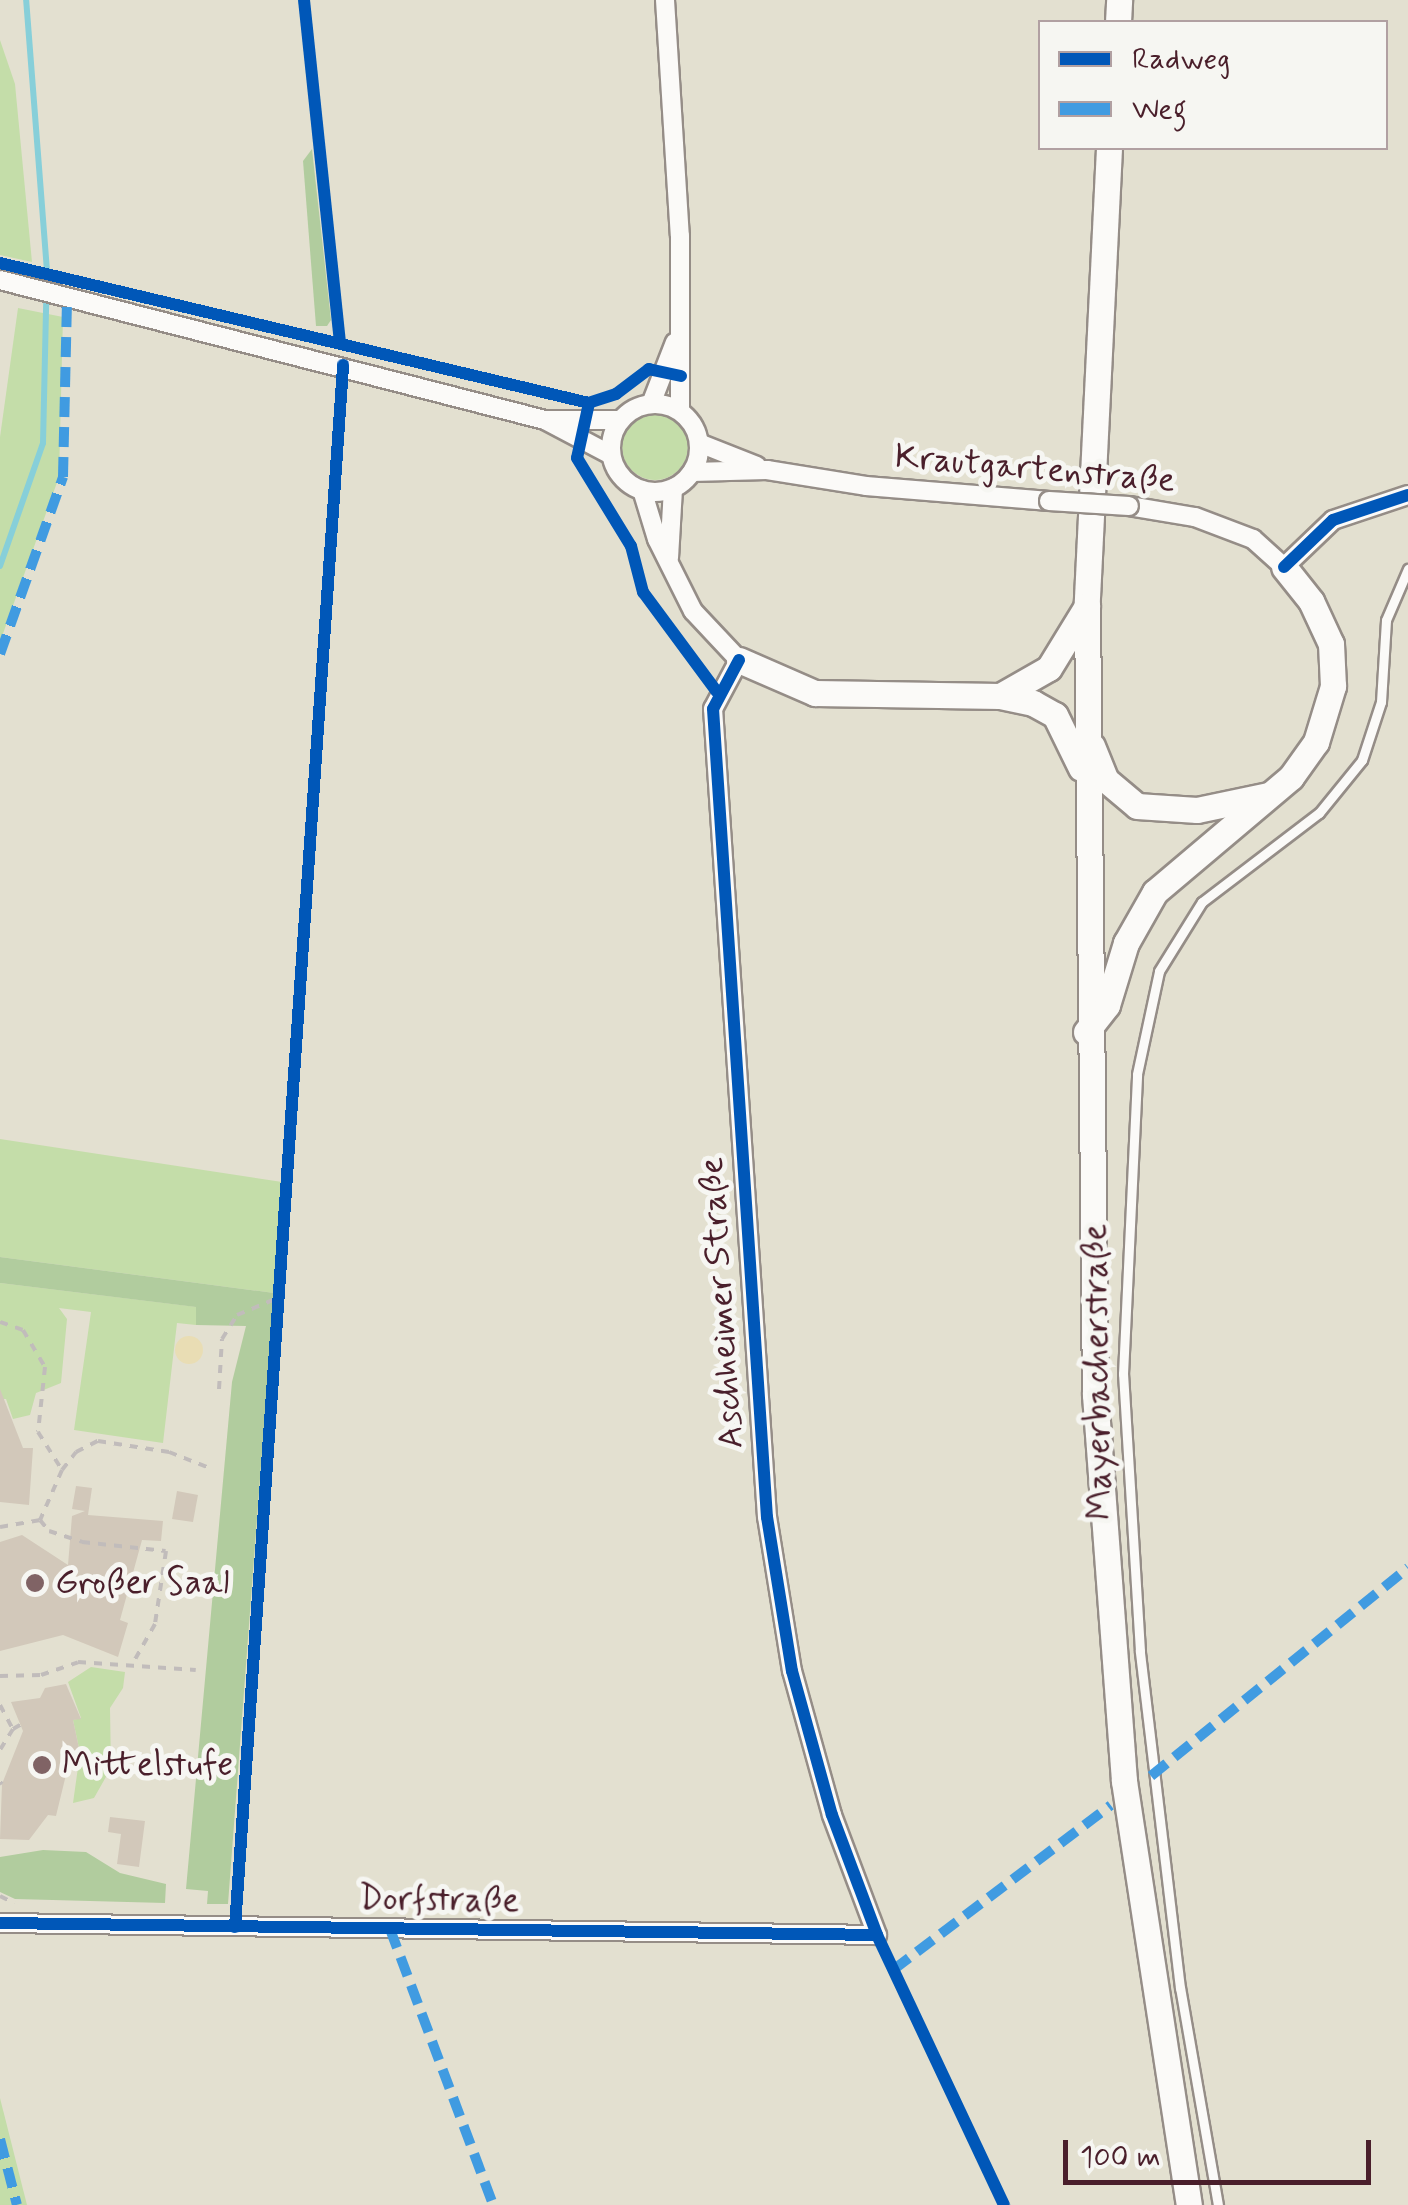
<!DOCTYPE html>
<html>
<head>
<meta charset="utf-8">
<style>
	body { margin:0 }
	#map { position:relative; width:1408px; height:2205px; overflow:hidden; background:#e3e0d0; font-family:Mynerve,sans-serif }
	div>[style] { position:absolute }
	.green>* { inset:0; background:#c4dda9 }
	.round { border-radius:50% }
	.forest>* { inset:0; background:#b1cc9e }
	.sand>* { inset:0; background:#e9ddb4 }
	.stream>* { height:6px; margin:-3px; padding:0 3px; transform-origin:3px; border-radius:3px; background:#87cfd9 }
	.building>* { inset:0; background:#d2c8ba }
	.path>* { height:4px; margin-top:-2px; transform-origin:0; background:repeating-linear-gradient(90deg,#c1bcbb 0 8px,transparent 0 16px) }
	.roads { filter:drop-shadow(2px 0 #958d87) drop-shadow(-2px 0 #958d87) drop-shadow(0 2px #958d87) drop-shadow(0 -2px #958d87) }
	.service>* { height:9px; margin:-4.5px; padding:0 4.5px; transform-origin:4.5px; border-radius:4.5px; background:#fbfaf8 }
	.minor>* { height:18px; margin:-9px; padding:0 9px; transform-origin:9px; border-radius:9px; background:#fbfaf8 }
	.minor>.ring { margin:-9px; padding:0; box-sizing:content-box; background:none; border:18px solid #fbfaf8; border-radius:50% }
	.primary>* { height:25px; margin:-12.5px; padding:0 12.5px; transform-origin:12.5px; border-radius:12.5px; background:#fbfaf8 }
	.bridges { filter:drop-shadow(2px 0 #958d87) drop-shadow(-2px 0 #958d87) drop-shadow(0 2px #958d87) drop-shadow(0 -2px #958d87) }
	.minor-bridge>* { height:18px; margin:-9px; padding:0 9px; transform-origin:9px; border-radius:9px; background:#fbfaf8 }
	.quiet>* { height:10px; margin-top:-5px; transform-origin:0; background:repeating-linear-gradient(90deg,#409be1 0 20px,transparent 0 30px) }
	.cycleway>* { height:12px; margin:-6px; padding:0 6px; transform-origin:6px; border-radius:6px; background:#0057b8 }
	.dots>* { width:28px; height:28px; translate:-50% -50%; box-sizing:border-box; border:5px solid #f6f6f2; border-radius:50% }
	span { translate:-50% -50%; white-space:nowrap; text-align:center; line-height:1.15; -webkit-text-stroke:10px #f6f6f2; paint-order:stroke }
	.street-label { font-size:35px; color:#4a1f2b }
	.poi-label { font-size:35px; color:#4a1f2b }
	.left { translate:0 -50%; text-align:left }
	.legend { position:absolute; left:1038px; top:20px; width:350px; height:130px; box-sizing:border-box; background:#f6f6f2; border:2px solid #b1a0a2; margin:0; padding:12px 18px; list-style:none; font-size:30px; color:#4a1f2b }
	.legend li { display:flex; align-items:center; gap:20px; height:50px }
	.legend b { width:50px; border:2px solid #b1a0a2 }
	.scale { position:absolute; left:1063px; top:2140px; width:308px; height:45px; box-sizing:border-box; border:5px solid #4a1f2b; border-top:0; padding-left:12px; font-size:30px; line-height:35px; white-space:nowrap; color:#4a1f2b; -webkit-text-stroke:8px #f6f6f2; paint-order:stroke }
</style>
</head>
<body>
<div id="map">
	<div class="green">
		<div style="clip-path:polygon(0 40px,15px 84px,32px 262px,0 255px)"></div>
		<div style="clip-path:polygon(18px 308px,63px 317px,59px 477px,0 642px,0 437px)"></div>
		<div class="round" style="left:622px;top:414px;width:66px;height:66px"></div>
		<div style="clip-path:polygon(0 1139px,282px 1182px,274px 1293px,0 1257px)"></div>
		<div style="clip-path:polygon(0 1283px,197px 1307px,196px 1325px,177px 1323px,163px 1443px,74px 1430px,91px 1312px,59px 1308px,67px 1319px,61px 1383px,36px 1393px,30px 1415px,13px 1419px,6px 1399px,0 1399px)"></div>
		<div style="clip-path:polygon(91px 1667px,125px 1672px,123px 1688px,110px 1708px,111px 1768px,94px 1798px,73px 1803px,80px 1753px,73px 1720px,81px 1718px,68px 1682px)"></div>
		<div style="clip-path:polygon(0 2098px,27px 2205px,0 2205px)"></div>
	</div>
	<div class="forest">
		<div style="clip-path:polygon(312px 149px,331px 320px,327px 326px,316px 326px,303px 161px)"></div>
		<div style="clip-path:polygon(0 1257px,274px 1293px,228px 1904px,207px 1904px,208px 1891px,186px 1889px,232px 1382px,246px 1326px,196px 1325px,196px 1307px,0 1283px)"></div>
		<div style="clip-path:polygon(43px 1850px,86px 1852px,120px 1873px,166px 1884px,165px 1903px,15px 1899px,0 1892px,0 1857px)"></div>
	</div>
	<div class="sand">
		<div class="round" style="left:175px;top:1336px;width:28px;height:28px"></div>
	</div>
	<div class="stream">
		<div style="left:0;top:566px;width:130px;rotate:-70.7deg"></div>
		<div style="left:43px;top:443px;width:172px;rotate:-88.7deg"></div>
		<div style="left:47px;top:271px;width:272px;rotate:-94.4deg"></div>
	</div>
	<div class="building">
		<div style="clip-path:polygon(0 1389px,23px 1448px,33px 1448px,29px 1505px,0 1502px)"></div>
		<div style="clip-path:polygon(76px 1486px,92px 1488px,88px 1515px,163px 1521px,161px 1541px,142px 1540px,120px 1620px,128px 1623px,118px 1657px,63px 1635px,0 1651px,0 1542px,22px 1535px,68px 1565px,72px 1516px,85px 1511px,72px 1509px)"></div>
		<div style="clip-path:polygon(177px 1491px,198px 1495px,193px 1522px,172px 1519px)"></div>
		<div style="clip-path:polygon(66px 1684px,81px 1719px,73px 1720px,80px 1753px,71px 1754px,56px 1816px,48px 1815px,29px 1840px,0 1839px,2px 1784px,23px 1731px,11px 1702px,40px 1698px,45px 1688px)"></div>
		<div style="clip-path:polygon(110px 1817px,145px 1821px,139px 1867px,117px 1864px,121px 1834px,108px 1832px)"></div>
	</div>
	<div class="path">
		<div style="left:0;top:1322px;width:24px;rotate:19deg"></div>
		<div style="left:23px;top:1330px;width:43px;rotate:59.3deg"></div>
		<div style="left:45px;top:1367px;width:65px;rotate:96.1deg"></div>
		<div style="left:38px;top:1432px;width:45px;rotate:57.7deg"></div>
		<div style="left:62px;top:1470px;width:55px;rotate:113.7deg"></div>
		<div style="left:219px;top:1389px;width:50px;rotate:-86.6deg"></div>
		<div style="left:222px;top:1339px;width:28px;rotate:-58deg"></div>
		<div style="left:237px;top:1315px;width:47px;rotate:-22.7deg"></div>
		<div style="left:62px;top:1470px;width:23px;rotate:-52deg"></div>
		<div style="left:76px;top:1452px;width:25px;rotate:-27deg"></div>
		<div style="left:98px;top:1441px;width:72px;rotate:8.8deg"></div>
		<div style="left:169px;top:1452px;width:46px;rotate:21.6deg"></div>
		<div style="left:0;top:1527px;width:41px;rotate:-9.9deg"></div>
		<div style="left:40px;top:1520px;width:14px;rotate:51deg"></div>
		<div style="left:49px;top:1531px;width:35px;rotate:18deg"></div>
		<div style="left:82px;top:1542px;width:84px;rotate:6.1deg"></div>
		<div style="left:166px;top:1551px;width:74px;rotate:98.6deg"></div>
		<div style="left:155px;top:1624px;width:43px;rotate:119.6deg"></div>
		<div style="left:0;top:1676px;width:41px;rotate:-1.4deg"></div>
		<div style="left:41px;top:1675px;width:39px;rotate:-19deg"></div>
		<div style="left:78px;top:1662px;width:118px;rotate:3.9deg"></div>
		<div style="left:0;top:1705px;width:27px;rotate:62deg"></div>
		<div style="left:13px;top:1729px;width:25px;rotate:122deg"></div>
		<div style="left:13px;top:1729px;width:14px;rotate:-30deg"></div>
		<div style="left:0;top:1782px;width:3px;rotate:45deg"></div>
		<div style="left:0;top:1896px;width:16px;rotate:27deg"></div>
	</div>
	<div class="roads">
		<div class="service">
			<div style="left:1218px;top:2205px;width:220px;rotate:-99.9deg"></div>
			<div style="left:1180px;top:1988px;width:339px;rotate:-96.8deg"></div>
			<div style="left:1140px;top:1651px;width:278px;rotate:-93.5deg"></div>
			<div style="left:1123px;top:1374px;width:300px;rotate:-87.3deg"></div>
			<div style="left:1137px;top:1074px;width:105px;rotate:-77.9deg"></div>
			<div style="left:1159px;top:971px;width:81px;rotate:-58.1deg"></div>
			<div style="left:1202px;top:902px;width:147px;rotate:-37.3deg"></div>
			<div style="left:1319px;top:813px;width:68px;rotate:-50.9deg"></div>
			<div style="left:1362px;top:760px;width:61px;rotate:-71.9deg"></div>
			<div style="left:1381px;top:702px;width:82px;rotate:-86.5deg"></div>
			<div style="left:1386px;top:620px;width:56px;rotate:-66.7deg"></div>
		</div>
		<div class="minor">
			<div style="left:665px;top:0;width:236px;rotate:86.4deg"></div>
			<div style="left:680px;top:236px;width:175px;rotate:90deg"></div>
			<div style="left:0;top:280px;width:563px;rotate:14.41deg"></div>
			<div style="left:545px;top:420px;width:75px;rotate:27.9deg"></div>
			<div class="ring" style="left:611px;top:404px;width:70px;height:70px"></div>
			<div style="left:651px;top:404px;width:66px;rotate:-68.8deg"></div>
			<div style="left:546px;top:420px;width:74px"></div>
			<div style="left:699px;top:443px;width:62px;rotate:21.6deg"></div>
			<div style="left:692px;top:472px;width:75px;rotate:-1.5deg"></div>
			<div style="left:767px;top:470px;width:100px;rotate:9.2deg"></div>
			<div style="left:866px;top:486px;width:184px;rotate:4.7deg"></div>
			<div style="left:1129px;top:506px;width:67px;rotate:9.5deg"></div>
			<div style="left:1195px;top:517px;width:62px;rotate:20.8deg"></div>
			<div style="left:1253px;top:539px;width:42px;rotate:42.1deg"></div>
			<div style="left:1284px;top:567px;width:68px;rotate:-43.8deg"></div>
			<div style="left:1333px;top:520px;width:79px;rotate:-18.4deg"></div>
			<div style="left:669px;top:558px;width:70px;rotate:-86.7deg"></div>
			<div style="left:0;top:1923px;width:877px;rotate:0.78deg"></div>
			<div style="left:877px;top:1935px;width:128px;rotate:-110.6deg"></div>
			<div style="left:832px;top:1815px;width:149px;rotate:-105.5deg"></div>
			<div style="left:792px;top:1671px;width:156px;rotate:-99.2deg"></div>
			<div style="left:767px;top:1517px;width:810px;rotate:-93.82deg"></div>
			<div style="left:713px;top:709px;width:55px;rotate:-62deg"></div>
			<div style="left:739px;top:660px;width:67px;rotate:-133.2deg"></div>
			<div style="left:693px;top:611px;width:80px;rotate:-116.6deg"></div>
			<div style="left:657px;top:539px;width:51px;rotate:-107deg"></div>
		</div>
		<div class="primary">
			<div style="left:1118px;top:22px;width:22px;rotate:-87deg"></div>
			<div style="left:1109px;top:148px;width:459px;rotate:92.8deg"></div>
			<div style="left:1087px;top:606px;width:789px;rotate:89.42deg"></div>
			<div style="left:1095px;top:1395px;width:387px;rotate:85.7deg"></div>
			<div style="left:1124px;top:1781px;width:429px;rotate:81.3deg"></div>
			<div style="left:739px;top:660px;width:83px;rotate:23.5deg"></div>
			<div style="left:815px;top:693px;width:185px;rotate:0.9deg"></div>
			<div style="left:1000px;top:696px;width:34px;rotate:12deg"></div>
			<div style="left:1033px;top:703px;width:25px;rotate:29deg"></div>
			<div style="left:1055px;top:715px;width:59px;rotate:63.9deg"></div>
			<div style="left:1000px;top:696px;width:56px;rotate:-29.7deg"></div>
			<div style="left:1049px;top:668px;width:73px;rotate:-58.5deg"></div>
			<div style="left:1092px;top:746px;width:37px;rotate:68deg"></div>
			<div style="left:1106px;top:780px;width:40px;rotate:40deg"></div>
			<div style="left:1137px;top:806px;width:60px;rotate:3.8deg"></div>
			<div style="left:1197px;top:810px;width:73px;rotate:-11.9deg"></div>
			<div style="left:1086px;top:1032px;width:34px;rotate:-52deg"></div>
			<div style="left:1107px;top:1005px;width:65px;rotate:-73deg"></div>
			<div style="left:1126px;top:943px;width:59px;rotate:-60.4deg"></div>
			<div style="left:1155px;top:892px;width:178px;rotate:-40.2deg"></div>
			<div style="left:1291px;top:777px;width:43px;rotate:-54.5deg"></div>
			<div style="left:1316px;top:742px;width:59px;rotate:-73.1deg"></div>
			<div style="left:1333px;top:686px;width:42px;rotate:-92.7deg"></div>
			<div style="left:1331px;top:644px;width:47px;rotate:-114.9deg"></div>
			<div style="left:1311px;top:601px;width:43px;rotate:-128.5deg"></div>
		</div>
	</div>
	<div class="bridges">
		<div class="minor-bridge">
			<div style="left:1049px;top:501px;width:80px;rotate:3.6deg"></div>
		</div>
	</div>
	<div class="quiet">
		<div style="left:0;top:654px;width:188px;rotate:-70.4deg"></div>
		<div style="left:63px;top:477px;width:180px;rotate:-88.7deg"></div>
		<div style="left:1151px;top:1776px;width:331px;rotate:-39deg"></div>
		<div style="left:390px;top:1929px;width:295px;rotate:69.5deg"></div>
		<div style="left:893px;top:1970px;width:273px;rotate:-37.1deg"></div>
		<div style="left:0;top:2139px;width:68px;rotate:75.6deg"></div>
	</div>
	<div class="cycleway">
		<div style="left:304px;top:0;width:342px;rotate:84deg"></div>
		<div style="left:0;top:263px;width:605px;rotate:13.37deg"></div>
		<div style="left:681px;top:376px;width:33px;rotate:-168deg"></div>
		<div style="left:649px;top:369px;width:41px;rotate:142.9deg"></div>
		<div style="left:616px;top:394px;width:28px;rotate:162deg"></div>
		<div style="left:589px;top:403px;width:56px;rotate:102.3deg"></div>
		<div style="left:577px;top:458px;width:103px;rotate:58.5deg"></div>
		<div style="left:631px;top:546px;width:48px;rotate:75.4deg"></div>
		<div style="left:643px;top:592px;width:124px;rotate:53.5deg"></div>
		<div style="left:1284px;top:567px;width:68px;rotate:-43.8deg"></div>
		<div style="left:1333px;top:520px;width:79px;rotate:-18.4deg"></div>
		<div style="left:739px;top:660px;width:55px;rotate:118deg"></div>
		<div style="left:713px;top:709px;width:810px;rotate:86.18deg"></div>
		<div style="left:767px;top:1517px;width:156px;rotate:80.8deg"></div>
		<div style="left:792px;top:1671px;width:149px;rotate:74.5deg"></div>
		<div style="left:832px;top:1815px;width:128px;rotate:69.4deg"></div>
		<div style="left:877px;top:1935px;width:298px;rotate:64.8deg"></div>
		<div style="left:0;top:1923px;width:877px;rotate:0.78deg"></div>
		<div style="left:235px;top:1927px;width:1566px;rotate:-86.04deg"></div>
	</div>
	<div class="dots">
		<div style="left:35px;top:1583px;background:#806365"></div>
		<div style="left:42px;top:1765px;background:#806365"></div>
	</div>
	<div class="street-label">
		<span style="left:1035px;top:469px;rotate:5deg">Krautgartenstraße</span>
		<span style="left:722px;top:1303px;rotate:-94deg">Aschheimer Straße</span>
		<span style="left:1098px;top:1372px;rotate:-91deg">Mayerbacherstraße</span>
		<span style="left:439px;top:1900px;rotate:1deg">Dorfstraße</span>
	</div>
	<div class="poi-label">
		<span class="left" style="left:55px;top:1583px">Großer Saal</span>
		<span class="left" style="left:62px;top:1765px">Mittelstufe</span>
	</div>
	<ul class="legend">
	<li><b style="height:12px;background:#0057b8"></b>Radweg</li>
	<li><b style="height:12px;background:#409be1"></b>Weg</li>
	</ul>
	<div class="scale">100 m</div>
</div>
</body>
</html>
